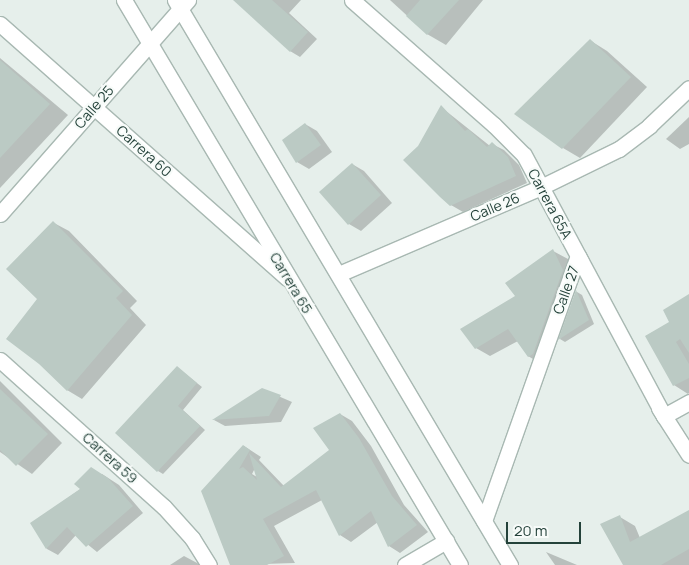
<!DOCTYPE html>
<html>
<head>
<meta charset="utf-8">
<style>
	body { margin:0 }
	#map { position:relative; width:689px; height:565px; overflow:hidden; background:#e6efeb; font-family:Manrope,sans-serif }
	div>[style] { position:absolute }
	.shadow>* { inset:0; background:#0003 }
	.building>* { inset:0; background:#bbcac4 }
	.roads { filter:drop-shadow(1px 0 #a8b8b2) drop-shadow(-1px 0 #a8b8b2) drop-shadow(0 1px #a8b8b2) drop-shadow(0 -1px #a8b8b2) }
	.minor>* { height:15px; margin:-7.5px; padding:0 7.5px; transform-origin:7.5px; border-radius:7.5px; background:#fff }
	.tertiary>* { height:15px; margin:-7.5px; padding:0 7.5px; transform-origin:7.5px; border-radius:7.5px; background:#fff }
	.secondary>* { height:15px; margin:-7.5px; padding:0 7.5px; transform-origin:7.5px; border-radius:7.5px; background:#fff }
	span { translate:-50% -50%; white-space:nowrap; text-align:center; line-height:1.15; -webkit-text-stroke:4.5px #f7fbf9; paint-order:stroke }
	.street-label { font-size:14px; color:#24423a }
	.scale { position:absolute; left:506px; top:522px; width:75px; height:22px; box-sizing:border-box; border:2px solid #24423a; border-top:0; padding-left:6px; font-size:15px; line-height:18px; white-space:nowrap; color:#24423a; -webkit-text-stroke:4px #f7fbf9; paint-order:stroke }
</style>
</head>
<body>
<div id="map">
	<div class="shadow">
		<div style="clip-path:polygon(244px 0,301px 0,289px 13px,317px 39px,300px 57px,290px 51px)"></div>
		<div style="clip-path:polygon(390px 0,483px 0,446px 45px,427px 34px)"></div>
		<div style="clip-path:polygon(591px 41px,607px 51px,647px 87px,580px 158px,563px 148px)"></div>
		<div style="clip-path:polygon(0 58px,68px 115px,0 188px)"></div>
		<div style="clip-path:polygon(441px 107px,490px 146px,492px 144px,504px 150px,519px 165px,527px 183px,463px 212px,451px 205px,419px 146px)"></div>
		<div style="clip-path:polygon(689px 117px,689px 144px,680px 149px,666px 139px)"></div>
		<div style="clip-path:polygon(305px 124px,317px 131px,332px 152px,309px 169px,297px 162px)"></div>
		<div style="clip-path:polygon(352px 164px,364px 171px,392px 203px,361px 231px,349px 224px,321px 193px)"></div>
		<div style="clip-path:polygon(54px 223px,69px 231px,137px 301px,130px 308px,146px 325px,82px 399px,67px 390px,40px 363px,39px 299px)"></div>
		<div style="clip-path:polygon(553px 251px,568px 259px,577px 279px,543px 365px,528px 356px,518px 341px,490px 356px,476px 348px)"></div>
		<div style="clip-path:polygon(577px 292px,582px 295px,594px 324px,565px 342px,560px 339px)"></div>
		<div style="clip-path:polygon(689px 296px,689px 393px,688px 394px,674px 385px,646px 336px,671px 322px)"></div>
		<div style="clip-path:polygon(178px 368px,202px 387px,183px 410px,205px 430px,163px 474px,158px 471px)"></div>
		<div style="clip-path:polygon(0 381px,62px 443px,32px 474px,0 452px)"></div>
		<div style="clip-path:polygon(262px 389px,292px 402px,281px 422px,225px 426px,214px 420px)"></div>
		<div style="clip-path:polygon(evenodd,340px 414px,352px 421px,371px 446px,404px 505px,428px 532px,400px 553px,389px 546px,378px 522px,351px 542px,340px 535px,322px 500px,274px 526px,295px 563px,231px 565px,202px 491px,244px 446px,261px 457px,259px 460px,284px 486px,331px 450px,340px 414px,255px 468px,257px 477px,252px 474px,255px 468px)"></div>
		<div style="clip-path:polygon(102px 474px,119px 485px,143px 513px,97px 552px,76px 535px,58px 555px,47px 549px,32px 523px)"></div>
		<div style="clip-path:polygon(689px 511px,689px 565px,624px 565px,620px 517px,635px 526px,640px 538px)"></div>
		<div style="clip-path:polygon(546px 552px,577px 565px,555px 565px)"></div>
		<div style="clip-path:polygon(184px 556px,199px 564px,199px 565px,170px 565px)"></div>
	</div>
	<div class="building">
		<div style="clip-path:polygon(233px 0,272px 0,308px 32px,290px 52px)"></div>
		<div style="clip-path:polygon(420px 0,459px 0,427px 35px,406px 16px)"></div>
		<div style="clip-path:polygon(590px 39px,631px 77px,562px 149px,514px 114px)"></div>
		<div style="clip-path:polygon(0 60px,50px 104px,0 158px)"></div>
		<div style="clip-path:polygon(441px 105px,465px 131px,468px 129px,487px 147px,492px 142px,508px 157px,516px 176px,450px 206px,440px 197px,403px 160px,418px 146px)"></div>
		<div style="clip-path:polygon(305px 123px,321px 145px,296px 163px,282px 140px)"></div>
		<div style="clip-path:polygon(352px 163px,381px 195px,348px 225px,319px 192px)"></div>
		<div style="clip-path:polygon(53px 221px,123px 291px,116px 298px,132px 315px,67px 391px,39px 364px,6px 339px,37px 299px,6px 269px)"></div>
		<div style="clip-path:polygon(553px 249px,563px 270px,533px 354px,528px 357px,508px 329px,475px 349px,460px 329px,515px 296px,505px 283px)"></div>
		<div style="clip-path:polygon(576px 290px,589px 320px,558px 340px)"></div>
		<div style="clip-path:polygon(689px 294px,689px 353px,680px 339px,676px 342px,689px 364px,689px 378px,673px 386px,645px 336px,669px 322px,663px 310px)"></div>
		<div style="clip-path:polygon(177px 366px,197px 383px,178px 406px,200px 426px,157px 472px,115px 433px)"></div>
		<div style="clip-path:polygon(262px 388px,281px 395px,269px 416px,212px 420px)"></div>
		<div style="clip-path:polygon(0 389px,48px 434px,16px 466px,0 450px)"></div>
		<div style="clip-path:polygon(340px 413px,359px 438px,392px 496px,417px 525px,388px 547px,371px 511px,339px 536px,316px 490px,263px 519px,284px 556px,267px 565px,230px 565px,201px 491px,243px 445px,250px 450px,239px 469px,243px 467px,257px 480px,249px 453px,281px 487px,329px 450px,313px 428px)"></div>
		<div style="clip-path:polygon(91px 467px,108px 478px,133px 506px,86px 547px,67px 527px,46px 549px,30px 523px,80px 489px,74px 484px)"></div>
		<div style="clip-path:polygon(689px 510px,689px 549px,661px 565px,623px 565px,600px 524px,620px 515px,630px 542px)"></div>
	</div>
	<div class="roads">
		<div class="minor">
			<div style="left:352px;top:0;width:189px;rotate:41.4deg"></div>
			<div style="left:494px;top:125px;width:42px;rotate:45deg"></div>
			<div style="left:524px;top:155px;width:296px;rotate:61.8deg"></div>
			<div style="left:664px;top:416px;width:46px;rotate:57.3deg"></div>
			<div style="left:0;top:24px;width:383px;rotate:41.5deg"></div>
			<div style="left:339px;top:274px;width:220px;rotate:-23.3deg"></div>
			<div style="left:541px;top:187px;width:87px;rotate:-26deg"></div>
			<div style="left:619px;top:149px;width:38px;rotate:-37deg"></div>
			<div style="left:649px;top:126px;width:55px;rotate:-43.5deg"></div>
			<div style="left:0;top:360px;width:220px;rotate:41.9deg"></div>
			<div style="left:164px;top:507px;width:42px;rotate:47.9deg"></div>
			<div style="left:192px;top:538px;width:32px;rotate:58deg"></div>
			<div style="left:659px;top:408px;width:9px;rotate:58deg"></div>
			<div style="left:664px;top:416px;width:29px;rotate:-29deg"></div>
			<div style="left:484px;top:521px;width:281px;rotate:-70.5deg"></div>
			<div style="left:578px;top:256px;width:7px;rotate:63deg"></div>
			<div style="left:405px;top:565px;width:48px;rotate:-30.3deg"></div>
		</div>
		<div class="tertiary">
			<div style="left:0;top:214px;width:285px;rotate:-48.7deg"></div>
		</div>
		<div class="secondary">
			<div style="left:124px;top:0;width:657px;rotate:59.26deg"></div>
			<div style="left:175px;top:0;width:657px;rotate:59.34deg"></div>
		</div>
	</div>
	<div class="street-label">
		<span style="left:94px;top:107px;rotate:-49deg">Calle 25</span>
		<span style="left:144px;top:151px;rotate:42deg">Carrera 60</span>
		<span style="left:550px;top:204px;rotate:62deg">Carrera 65A</span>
		<span style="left:495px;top:207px;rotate:-23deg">Calle 26</span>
		<span style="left:291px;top:283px;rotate:59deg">Carrera 65</span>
		<span style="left:566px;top:290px;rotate:-70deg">Calle 27</span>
		<span style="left:110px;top:458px;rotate:42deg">Carrera 59</span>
	</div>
	<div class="scale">20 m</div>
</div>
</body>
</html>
